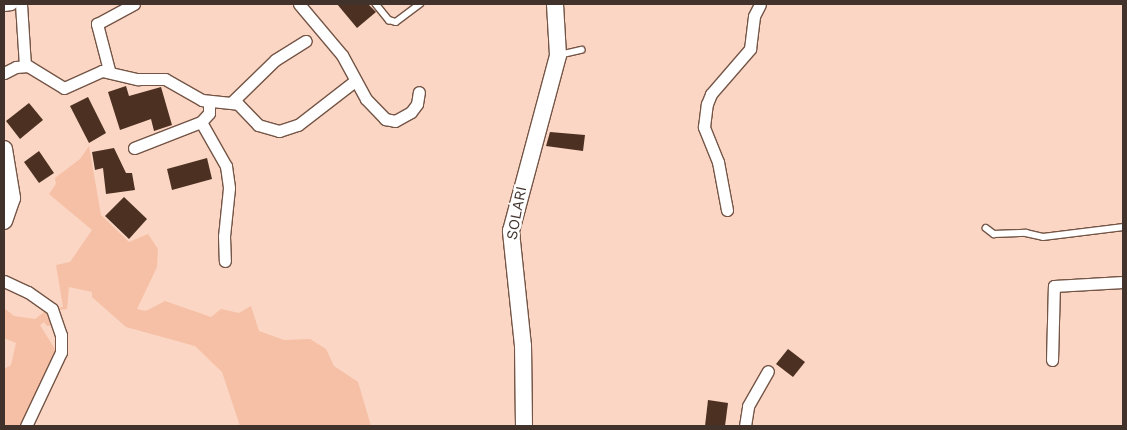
<!DOCTYPE html>
<html>
<head>
<meta charset="utf-8">
<style>
	body { margin:0 }
	#map { position:relative; width:1127px; height:430px; overflow:hidden; background:#fbd6c4; font-family:"Work Sans",sans-serif }
	div>[style] { position:absolute }
	.green>* { inset:0; background:#f5c0a5 }
	.building>* { inset:0; background:#4c3021 }
	.roads { filter:drop-shadow(1px 0 #745546) drop-shadow(-1px 0 #745546) drop-shadow(0 1px #745546) drop-shadow(0 -1px #745546) }
	.lane>* { height:5.5px; margin:-2.75px; padding:0 2.75px; transform-origin:2.75px; border-radius:2.75px; background:#fff }
	.street>* { height:11px; margin:-5.5px; padding:0 5.5px; transform-origin:5.5px; border-radius:5.5px; background:#fff }
	.secondary>* { height:16px; margin:-8px; padding:0 8px; transform-origin:8px; border-radius:8px; background:#fff }
	span { translate:-50% -50%; white-space:nowrap; text-align:center; line-height:1.15; -webkit-text-stroke:5px #fff; paint-order:stroke }
	.street-label { font-size:15px; color:#41332c }
	.frame { position:absolute; inset:0; border:5px solid #41332c; pointer-events:none }
</style>
</head>
<body>
<div id="map">
	<div class="green">
		<div style="clip-path:polygon(89px 146px,101px 215px,129px 242px,148px 234px,158px 249px,157px 267px,137px 309px,146px 311px,165px 301px,211px 317px,221px 309px,239px 313px,251px 306px,259px 331px,284px 340px,310px 339px,326px 349px,334px 366px,358px 382px,371px 426px,240px 426px,222px 372px,195px 346px,126px 327px,92px 297px,92px 292px,69px 287px,67px 309px,50px 311px,54px 325px,47px 326px,44px 322px,40px 325px,58px 354px,20px 426px,4px 426px,4px 369px,11px 365px,16px 343px,4px 338px,4px 308px,14px 316px,35px 319px,48px 309px,63px 307px,56px 265px,70px 262px,92px 230px,49px 194px,56px 184px,55px 178px,80px 159px)"></div>
	</div>
	<div class="building">
		<div style="clip-path:polygon(337px 4px,368px 4px,376px 12px,357px 28px)"></div>
		<div style="clip-path:polygon(126px 86px,129px 96px,161px 87px,172px 125px,154px 131px,151px 119px,120px 130px,108px 92px)"></div>
		<div style="clip-path:polygon(88px 97px,106px 133px,89px 143px,70px 106px)"></div>
		<div style="clip-path:polygon(29px 103px,43px 120px,20px 139px,6px 121px)"></div>
		<div style="clip-path:polygon(550px 132px,585px 135px,583px 151px,546px 146px)"></div>
		<div style="clip-path:polygon(114px 148px,126px 173px,132px 173px,135px 190px,106px 194px,103px 168px,95px 170px,92px 152px)"></div>
		<div style="clip-path:polygon(39px 151px,54px 173px,39px 183px,24px 162px)"></div>
		<div style="clip-path:polygon(207px 158px,212px 179px,172px 190px,167px 169px)"></div>
		<div style="clip-path:polygon(124px 197px,147px 219px,129px 239px,105px 216px)"></div>
		<div style="clip-path:polygon(788px 349px,805px 362px,793px 377px,776px 364px)"></div>
		<div style="clip-path:polygon(708px 400px,728px 403px,725px 426px,705px 426px)"></div>
	</div>
	<div class="roads">
		<div class="lane">
			<div style="left:376px;top:4px;width:21px;rotate:51deg"></div>
			<div style="left:389px;top:20px;width:7px;rotate:16deg"></div>
			<div style="left:396px;top:22px;width:30px;rotate:-37deg"></div>
			<div style="left:559px;top:55px;width:23px;rotate:-13deg"></div>
			<div style="left:986px;top:228px;width:10px;rotate:37deg"></div>
			<div style="left:994px;top:234px;width:32px;rotate:-2deg"></div>
			<div style="left:1026px;top:233px;width:17px;rotate:13deg"></div>
			<div style="left:1043px;top:237px;width:81px;rotate:-7.1deg"></div>
		</div>
		<div class="street">
			<div style="left:21px;top:4px;width:62px;rotate:86.3deg"></div>
			<div style="left:299px;top:4px;width:67px;rotate:49.9deg"></div>
			<div style="left:342px;top:55px;width:50px;rotate:61.4deg"></div>
			<div style="left:366px;top:99px;width:28px;rotate:46deg"></div>
			<div style="left:385px;top:119px;width:10px;rotate:11deg"></div>
			<div style="left:395px;top:121px;width:18px;rotate:-29deg"></div>
			<div style="left:411px;top:112px;width:10px;rotate:-53deg"></div>
			<div style="left:417px;top:104px;width:12px;rotate:-81deg"></div>
			<div style="left:4px;top:5px;width:7px;rotate:-8deg"></div>
			<div style="left:109px;top:70px;width:48px;rotate:-104.6deg"></div>
			<div style="left:97px;top:24px;width:42px;rotate:-28.4deg"></div>
			<div style="left:4px;top:73px;width:13px;rotate:-27deg"></div>
			<div style="left:16px;top:67px;width:12px;rotate:-5deg"></div>
			<div style="left:28px;top:66px;width:42px;rotate:31.4deg"></div>
			<div style="left:64px;top:88px;width:42px;rotate:-24.1deg"></div>
			<div style="left:102px;top:71px;width:37px;rotate:13deg"></div>
			<div style="left:138px;top:79px;width:27px"></div>
			<div style="left:165px;top:79px;width:43px;rotate:29.6deg"></div>
			<div style="left:202px;top:100px;width:36px;rotate:6deg"></div>
			<div style="left:238px;top:104px;width:29px;rotate:46deg"></div>
			<div style="left:258px;top:125px;width:22px;rotate:16deg"></div>
			<div style="left:279px;top:131px;width:20px;rotate:-18deg"></div>
			<div style="left:298px;top:125px;width:72px;rotate:-37.7deg"></div>
			<div style="left:232px;top:102px;width:60px;rotate:-44.3deg"></div>
			<div style="left:275px;top:60px;width:36px;rotate:-32deg"></div>
			<div style="left:201px;top:122px;width:51px;rotate:60.4deg"></div>
			<div style="left:226px;top:166px;width:22px;rotate:82deg"></div>
			<div style="left:229px;top:188px;width:48px;rotate:95.9deg"></div>
			<div style="left:224px;top:236px;width:25px;rotate:88deg"></div>
			<div style="left:134px;top:148px;width:72px;rotate:-21.2deg"></div>
			<div style="left:201px;top:122px;width:12px;rotate:-48deg"></div>
			<div style="left:209px;top:113px;width:11px;rotate:-90deg"></div>
			<div style="left:727px;top:210px;width:49px;rotate:-100.6deg"></div>
			<div style="left:718px;top:162px;width:38px;rotate:-112deg"></div>
			<div style="left:704px;top:127px;width:23px;rotate:-83deg"></div>
			<div style="left:707px;top:104px;width:11px;rotate:-68deg"></div>
			<div style="left:711px;top:94px;width:60px;rotate:-49.1deg"></div>
			<div style="left:750px;top:49px;width:33px;rotate:-83deg"></div>
			<div style="left:754px;top:16px;width:13px;rotate:-63deg"></div>
			<div style="left:4px;top:281px;width:26px;rotate:25deg"></div>
			<div style="left:28px;top:292px;width:29px;rotate:35deg"></div>
			<div style="left:52px;top:309px;width:28px;rotate:71deg"></div>
			<div style="left:61px;top:335px;width:17px;rotate:90deg"></div>
			<div style="left:61px;top:352px;width:82px;rotate:115.3deg"></div>
			<div style="left:1052px;top:360px;width:74px;rotate:-88.5deg"></div>
			<div style="left:1054px;top:286px;width:69px;rotate:-3.3deg"></div>
			<div style="left:745px;top:426px;width:20px;rotate:-81deg"></div>
			<div style="left:748px;top:406px;width:40px;rotate:-60.3deg"></div>
		</div>
		<div class="secondary">
			<div style="left:4px;top:149px;width:50px;rotate:80.7deg"></div>
			<div style="left:12px;top:198px;width:24px;rotate:109deg"></div>
			<div style="left:524px;top:426px;width:80px;rotate:-90.7deg"></div>
			<div style="left:523px;top:346px;width:116px;rotate:-96deg"></div>
			<div style="left:511px;top:231px;width:182px;rotate:-75deg"></div>
			<div style="left:558px;top:55px;width:51px;rotate:-93.4deg"></div>
		</div>
	</div>
	<div class="street-label">
		<span style="left:517px;top:213px;rotate:-79deg">SOLARI</span>
	</div>
	<div class="frame"></div>
</div>
</body>
</html>
